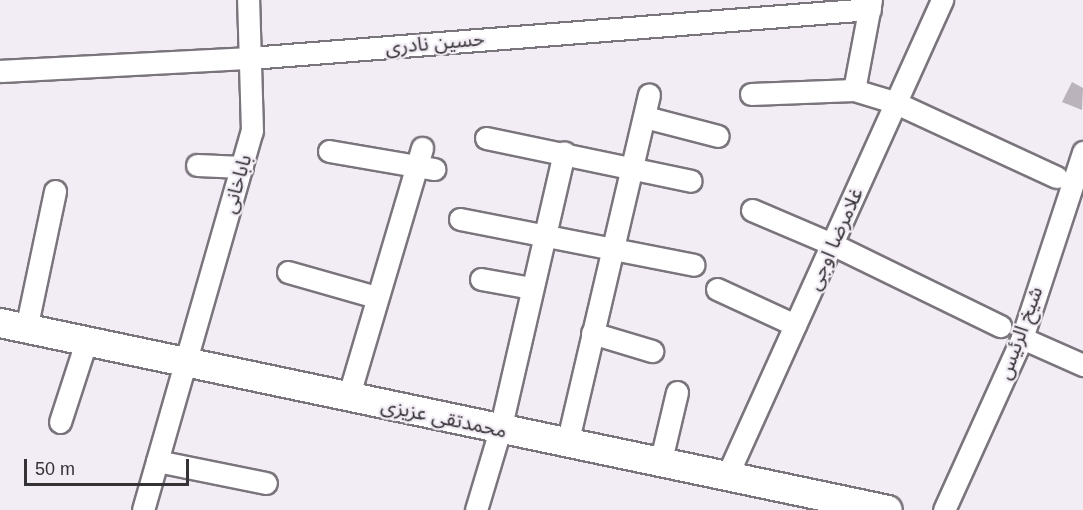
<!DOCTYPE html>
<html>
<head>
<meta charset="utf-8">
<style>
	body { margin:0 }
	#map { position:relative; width:1083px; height:510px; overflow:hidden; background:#f2ecf5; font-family:Helvetica,"Noto Sans Arabic",sans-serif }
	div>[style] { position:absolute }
	.building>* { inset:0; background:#bab3bc }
	.roads { filter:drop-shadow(2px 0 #7a747c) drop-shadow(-2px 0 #7a747c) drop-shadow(0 2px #7a747c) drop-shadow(0 -2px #7a747c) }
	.street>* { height:21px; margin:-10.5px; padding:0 10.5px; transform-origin:10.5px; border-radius:10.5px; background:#fff }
	.secondary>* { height:28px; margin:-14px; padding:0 14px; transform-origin:14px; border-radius:14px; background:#fff }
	span { translate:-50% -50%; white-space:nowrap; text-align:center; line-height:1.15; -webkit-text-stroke:4.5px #f2ecf5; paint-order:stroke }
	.street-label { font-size:20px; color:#343235 }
	.scale { position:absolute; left:24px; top:459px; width:165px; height:27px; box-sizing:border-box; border:3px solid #343235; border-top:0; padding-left:8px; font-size:18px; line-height:21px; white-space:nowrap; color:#343235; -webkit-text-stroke:4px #f2ecf5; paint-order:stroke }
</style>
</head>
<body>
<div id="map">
	<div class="building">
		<div style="clip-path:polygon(1072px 82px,1083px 88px,1082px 110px,1062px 102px)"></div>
	</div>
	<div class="roads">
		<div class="street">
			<div style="left:0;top:71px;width:250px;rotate:-3deg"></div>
			<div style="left:250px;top:58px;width:622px;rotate:-4.52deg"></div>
			<div style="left:854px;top:90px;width:92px;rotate:-79.3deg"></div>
			<div style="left:751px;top:94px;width:103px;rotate:-2.2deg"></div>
			<div style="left:854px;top:90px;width:42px;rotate:16.7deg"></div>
			<div style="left:894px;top:102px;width:179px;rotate:24.8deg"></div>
			<div style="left:645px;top:117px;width:75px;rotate:14.6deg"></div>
			<div style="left:486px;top:138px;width:209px;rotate:11.8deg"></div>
			<div style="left:329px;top:151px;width:107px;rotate:9.7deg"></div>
			<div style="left:197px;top:165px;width:45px;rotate:2.5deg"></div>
			<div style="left:752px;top:210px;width:89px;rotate:23.1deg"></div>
			<div style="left:834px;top:245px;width:185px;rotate:26deg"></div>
			<div style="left:460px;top:219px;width:238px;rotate:11.1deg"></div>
			<div style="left:288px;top:272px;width:91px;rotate:15.9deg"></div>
			<div style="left:481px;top:279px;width:51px;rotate:10.2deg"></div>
			<div style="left:717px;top:289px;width:86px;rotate:24.8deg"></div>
			<div style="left:26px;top:329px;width:141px;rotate:-78.1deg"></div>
			<div style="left:592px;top:333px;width:63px;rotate:16.7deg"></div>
			<div style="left:1022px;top:338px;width:67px;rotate:23.9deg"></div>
			<div style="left:348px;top:398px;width:261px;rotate:-73.5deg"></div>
			<div style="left:60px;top:422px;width:84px;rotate:-72deg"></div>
			<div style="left:567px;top:444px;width:359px;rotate:-76.8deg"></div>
			<div style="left:157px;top:461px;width:111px;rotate:11.4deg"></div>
			<div style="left:660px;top:464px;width:74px;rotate:-76.7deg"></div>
			<div style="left:726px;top:478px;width:525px;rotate:-65.68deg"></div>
			<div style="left:143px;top:510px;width:394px;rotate:-74deg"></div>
			<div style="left:252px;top:131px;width:131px;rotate:-91.7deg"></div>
			<div style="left:476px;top:510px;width:84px;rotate:-73.3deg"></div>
			<div style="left:500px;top:430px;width:285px;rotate:-77deg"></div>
			<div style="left:944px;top:510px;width:189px;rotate:-65.6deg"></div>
			<div style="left:1022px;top:338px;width:196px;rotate:-71.8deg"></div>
		</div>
		<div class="secondary">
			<div style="left:0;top:323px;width:907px;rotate:11.89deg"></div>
		</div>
	</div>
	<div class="street-label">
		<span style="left:435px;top:43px;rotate:-5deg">حسین نادری</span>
		<span style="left:237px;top:184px;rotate:-74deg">باباخانی</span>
		<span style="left:835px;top:239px;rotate:-66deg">غلامرضا اوجی</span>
		<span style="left:1020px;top:333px;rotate:-70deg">شیخ الرئیس</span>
		<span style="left:444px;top:418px;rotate:12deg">محمدتقی عزیزی</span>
	</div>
	<div class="scale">50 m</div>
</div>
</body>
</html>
